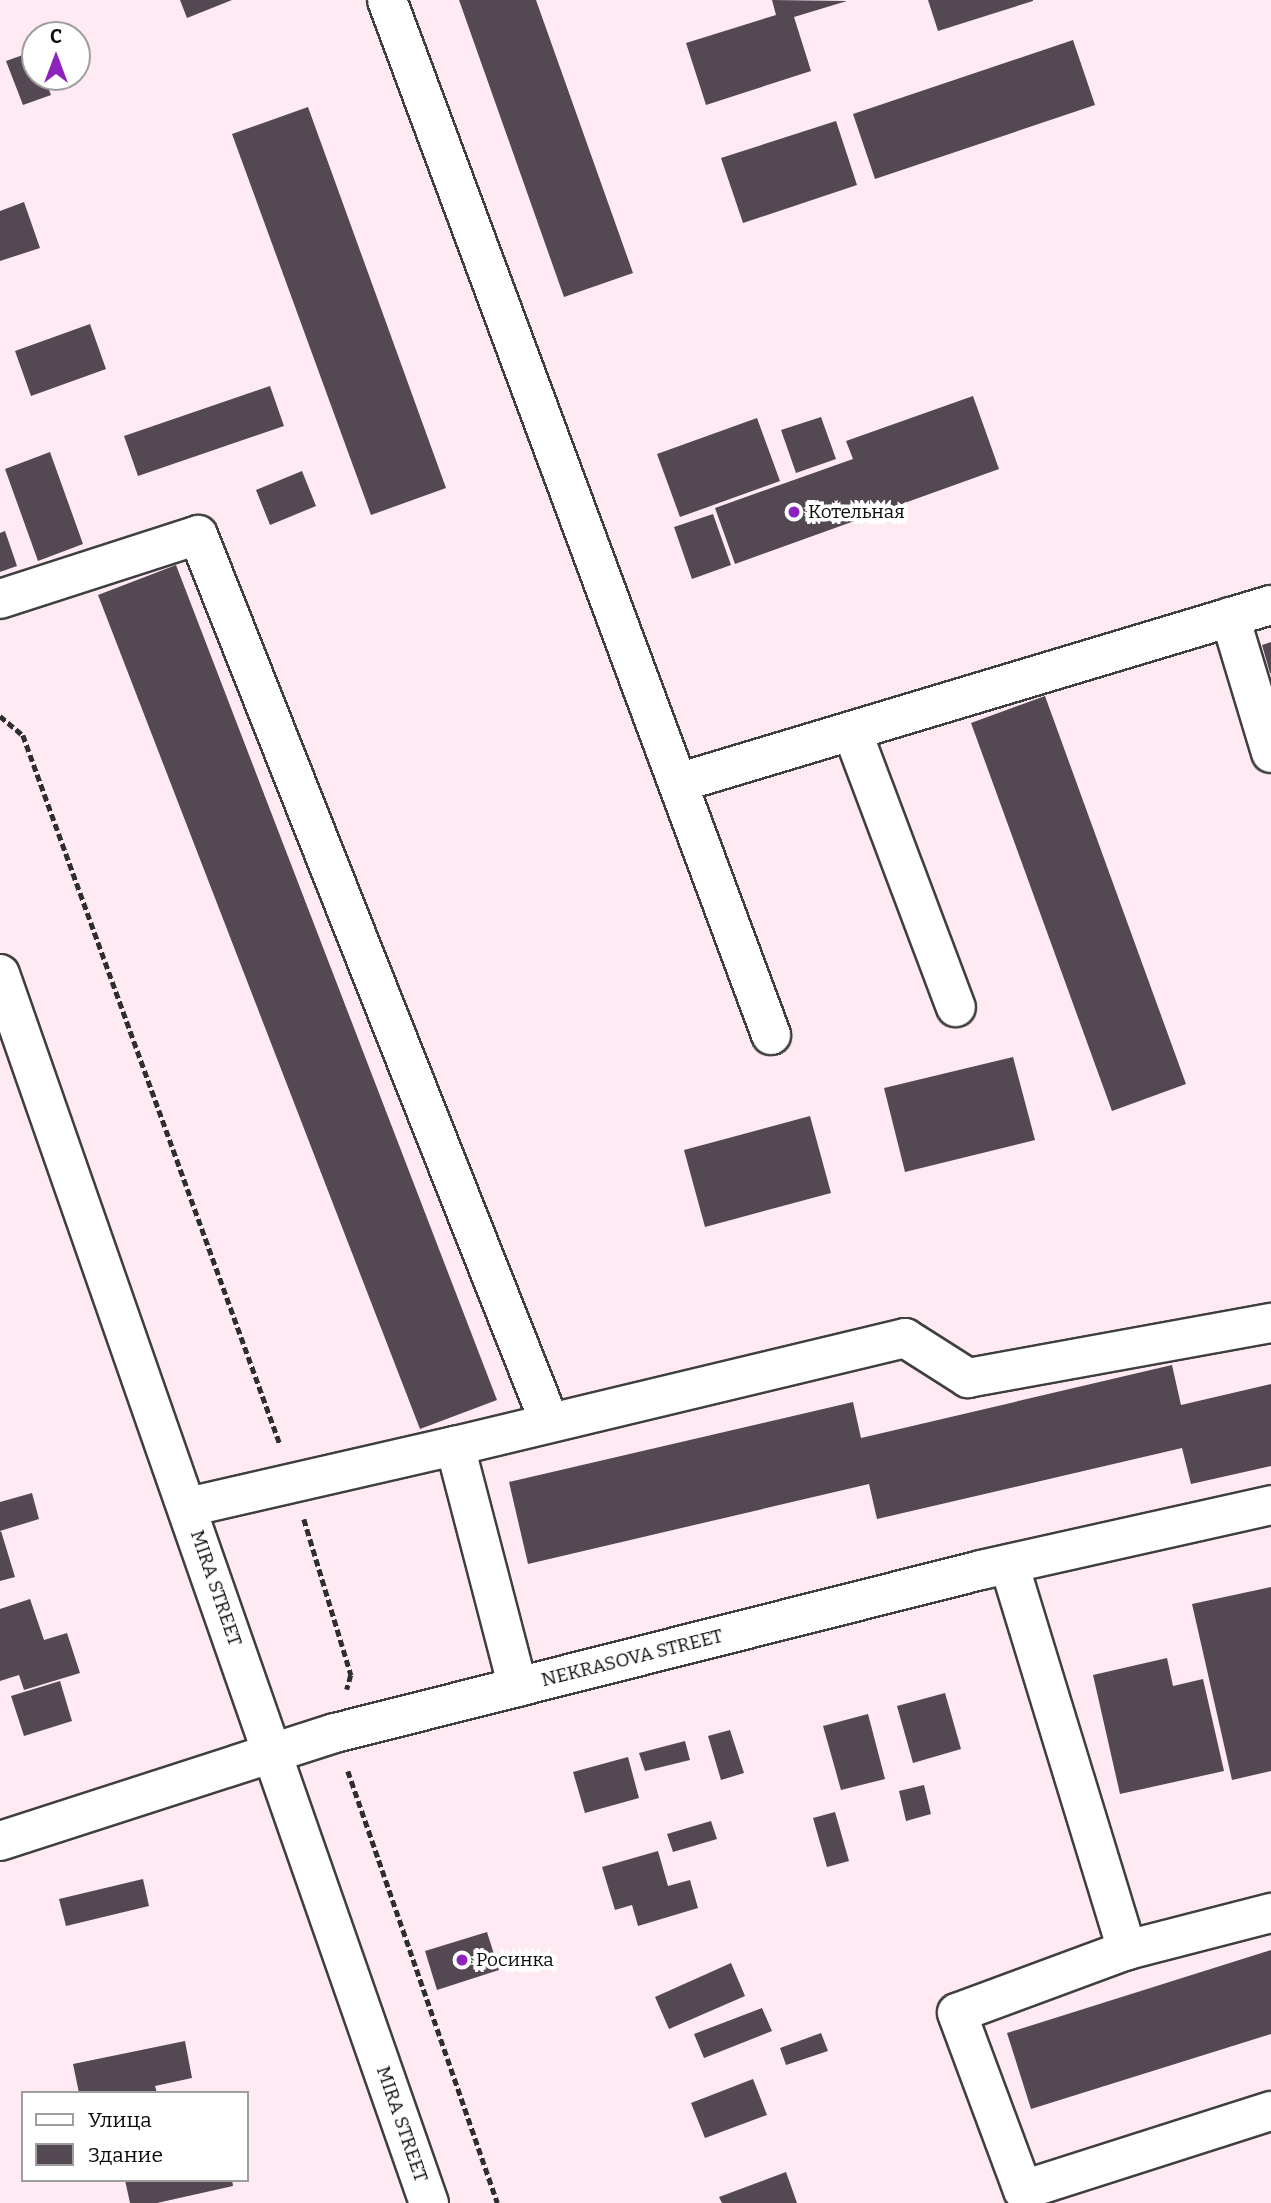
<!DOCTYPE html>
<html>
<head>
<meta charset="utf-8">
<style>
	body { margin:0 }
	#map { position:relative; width:1271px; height:2203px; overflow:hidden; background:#ffeaf4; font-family:Bitter,serif }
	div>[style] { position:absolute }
	.building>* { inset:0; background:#544853 }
	.path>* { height:4.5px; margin-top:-2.25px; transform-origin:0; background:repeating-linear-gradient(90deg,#2e2e2e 0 7px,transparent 0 10.5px) }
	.roads { filter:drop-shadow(2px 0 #3f3f3f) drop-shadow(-2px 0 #3f3f3f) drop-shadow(0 2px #3f3f3f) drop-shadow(0 -2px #3f3f3f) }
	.minor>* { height:38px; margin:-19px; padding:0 19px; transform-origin:19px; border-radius:19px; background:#fff }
	.dots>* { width:19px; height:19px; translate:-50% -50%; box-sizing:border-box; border:4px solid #fff; border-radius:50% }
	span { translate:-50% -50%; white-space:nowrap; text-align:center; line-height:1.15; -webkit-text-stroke:7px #fff; paint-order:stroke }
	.poi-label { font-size:19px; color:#0c0c0c }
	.left { translate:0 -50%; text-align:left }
	.street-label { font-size:19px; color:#0c0c0c }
	.legend { position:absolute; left:21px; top:2091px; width:228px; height:91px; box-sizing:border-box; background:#fff; border:2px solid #9e9e9e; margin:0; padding:9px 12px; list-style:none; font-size:21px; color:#0c0c0c }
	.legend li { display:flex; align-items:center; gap:14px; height:35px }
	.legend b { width:35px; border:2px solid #9e9e9e }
	.north { position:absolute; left:21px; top:21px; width:70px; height:70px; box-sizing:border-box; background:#fff; border:2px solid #9e9e9e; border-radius:50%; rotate:0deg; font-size:19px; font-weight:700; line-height:28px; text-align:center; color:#0c0c0c }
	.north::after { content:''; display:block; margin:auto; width:24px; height:32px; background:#8d23bc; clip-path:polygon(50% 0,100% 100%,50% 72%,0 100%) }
</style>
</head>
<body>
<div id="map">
	<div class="building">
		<div style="clip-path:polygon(180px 0,232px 0,187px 18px)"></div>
		<div style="clip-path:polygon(459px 0,536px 0,633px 273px,564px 297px)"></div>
		<div style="clip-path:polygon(772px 0,847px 1px,794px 17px,811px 71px,706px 105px,686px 43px,776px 15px)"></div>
		<div style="clip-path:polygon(928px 0,1033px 0,1033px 1px,938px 31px)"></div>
		<div style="clip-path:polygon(1073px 40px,1095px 105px,875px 179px,853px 114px)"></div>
		<div style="clip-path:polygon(34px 51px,35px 77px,44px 77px,51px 95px,23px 105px,6px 61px)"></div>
		<div style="clip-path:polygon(308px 107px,446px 488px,371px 515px,232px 134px)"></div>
		<div style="clip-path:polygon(836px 121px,857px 185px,743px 223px,721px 158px)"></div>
		<div style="clip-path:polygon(24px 202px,40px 248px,0 261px,0 211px)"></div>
		<div style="clip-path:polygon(90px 324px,106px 369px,31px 396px,15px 351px)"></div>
		<div style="clip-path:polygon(270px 386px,284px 426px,138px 476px,124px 436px)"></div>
		<div style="clip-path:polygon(973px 396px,999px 469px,735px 564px,715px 508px,853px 459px,846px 441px)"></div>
		<div style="clip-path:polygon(821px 417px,836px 459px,796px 473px,781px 430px)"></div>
		<div style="clip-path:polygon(757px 418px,780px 481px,680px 517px,657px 454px)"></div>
		<div style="clip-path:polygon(50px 452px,83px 544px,38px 561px,5px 469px)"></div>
		<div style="clip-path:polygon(302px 471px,316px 506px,270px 525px,256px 490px)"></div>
		<div style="clip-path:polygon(713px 514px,731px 565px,692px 579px,674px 527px)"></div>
		<div style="clip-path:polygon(5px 531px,17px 566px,0 572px,0 533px)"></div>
		<div style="clip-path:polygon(176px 565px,497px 1400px,420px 1429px,98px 595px)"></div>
		<div style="clip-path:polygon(1271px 642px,1271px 673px,1270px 673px,1262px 645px)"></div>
		<div style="clip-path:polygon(1045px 696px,1186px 1084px,1112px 1111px,971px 723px)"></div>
		<div style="clip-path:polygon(1013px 1057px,1035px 1140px,905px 1172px,884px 1088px)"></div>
		<div style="clip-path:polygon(810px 1116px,831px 1193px,705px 1227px,684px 1150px)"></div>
		<div style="clip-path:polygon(1172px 1365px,1181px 1405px,1271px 1384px,1271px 1466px,1191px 1484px,1182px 1448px,877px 1519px,869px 1484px,528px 1564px,509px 1482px,853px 1402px,861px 1438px)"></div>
		<div style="clip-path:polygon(32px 1493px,39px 1519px,0 1531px,0 1502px)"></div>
		<div style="clip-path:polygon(1px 1531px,15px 1577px,0 1581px,0 1532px)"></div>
		<div style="clip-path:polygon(1271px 1587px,1271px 1771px,1232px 1780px,1192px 1604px)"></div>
		<div style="clip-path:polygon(30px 1599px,44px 1640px,67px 1633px,80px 1673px,24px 1690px,19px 1675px,0 1681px,0 1609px)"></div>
		<div style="clip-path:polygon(1167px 1658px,1173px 1686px,1203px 1679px,1224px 1771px,1120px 1794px,1093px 1675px)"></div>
		<div style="clip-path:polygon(60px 1681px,72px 1721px,24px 1736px,11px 1696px)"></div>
		<div style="clip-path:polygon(945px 1693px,961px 1749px,913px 1763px,897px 1706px)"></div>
		<div style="clip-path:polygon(868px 1714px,885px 1779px,841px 1790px,823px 1726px)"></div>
		<div style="clip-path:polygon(730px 1730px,744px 1773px,721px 1780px,708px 1736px)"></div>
		<div style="clip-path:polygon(685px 1741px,690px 1760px,645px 1771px,639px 1753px)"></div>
		<div style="clip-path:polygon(628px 1757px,639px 1798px,585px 1813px,573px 1772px)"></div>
		<div style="clip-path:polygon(924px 1785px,931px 1814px,906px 1821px,899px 1791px)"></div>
		<div style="clip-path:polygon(835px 1812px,849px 1861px,827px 1867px,813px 1818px)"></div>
		<div style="clip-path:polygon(711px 1821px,717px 1839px,673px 1852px,667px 1834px)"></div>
		<div style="clip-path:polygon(658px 1851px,668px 1886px,690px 1880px,698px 1908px,638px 1926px,632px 1905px,615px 1910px,602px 1867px)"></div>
		<div style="clip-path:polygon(143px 1879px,149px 1906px,66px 1926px,59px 1899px)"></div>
		<div style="clip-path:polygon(487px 1932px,499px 1970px,437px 1990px,425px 1951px)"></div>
		<div style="clip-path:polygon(1271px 1950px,1271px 2034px,1031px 2109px,1007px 2033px)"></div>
		<div style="clip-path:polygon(731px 1963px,745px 1996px,669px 2029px,655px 1997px)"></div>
		<div style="clip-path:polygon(762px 2008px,772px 2031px,704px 2058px,694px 2034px)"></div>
		<div style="clip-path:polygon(821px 2033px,828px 2051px,786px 2065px,780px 2048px)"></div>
		<div style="clip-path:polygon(185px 2041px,192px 2078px,155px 2086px,157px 2093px,79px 2093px,73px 2064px)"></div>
		<div style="clip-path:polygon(753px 2079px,767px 2115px,705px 2138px,691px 2103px)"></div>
		<div style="clip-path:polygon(786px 2172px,797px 2203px,722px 2203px,719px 2197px)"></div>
		<div style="clip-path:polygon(125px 2180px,232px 2180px,233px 2186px,157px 2203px,130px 2203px)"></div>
	</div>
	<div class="path">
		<div style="left:0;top:716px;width:30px;rotate:40deg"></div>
		<div style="left:23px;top:735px;width:754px;rotate:70.08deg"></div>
		<div style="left:304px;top:1519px;width:163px;rotate:73.2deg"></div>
		<div style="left:351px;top:1675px;width:15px;rotate:106deg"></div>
		<div style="left:348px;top:1771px;width:457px;rotate:70.9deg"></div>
	</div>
	<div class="roads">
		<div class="minor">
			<div style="left:387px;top:0;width:1104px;rotate:69.64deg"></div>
			<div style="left:0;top:599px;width:208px;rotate:-17.9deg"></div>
			<div style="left:198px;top:535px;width:953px;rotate:68.39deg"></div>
			<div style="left:1230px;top:617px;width:142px;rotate:73.2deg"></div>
			<div style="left:852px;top:731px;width:295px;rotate:69.4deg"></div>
			<div style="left:681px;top:782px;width:616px;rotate:-16.7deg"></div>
			<div style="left:0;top:974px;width:1302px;rotate:70.76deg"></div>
			<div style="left:455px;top:1446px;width:463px;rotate:-13.5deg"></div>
			<div style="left:905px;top:1338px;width:75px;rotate:32.4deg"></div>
			<div style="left:968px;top:1378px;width:308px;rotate:-10.3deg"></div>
			<div style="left:188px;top:1507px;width:274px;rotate:-12.9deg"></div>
			<div style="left:455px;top:1446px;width:249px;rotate:75.4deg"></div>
			<div style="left:1009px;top:1564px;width:404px;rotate:73deg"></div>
			<div style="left:1127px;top:1950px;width:149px;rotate:-14.4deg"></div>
			<div style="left:0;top:1841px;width:352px;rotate:-17.9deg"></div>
			<div style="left:335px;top:1733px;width:666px;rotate:-14.16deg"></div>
			<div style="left:981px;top:1570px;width:297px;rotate:-12.6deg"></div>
			<div style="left:1127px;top:1950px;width:181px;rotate:159.7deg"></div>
			<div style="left:957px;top:2013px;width:189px;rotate:69.6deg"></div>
			<div style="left:1023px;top:2190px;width:260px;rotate:-17.7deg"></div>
		</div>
	</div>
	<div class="dots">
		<div style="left:794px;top:512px;background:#8d23bc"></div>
		<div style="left:462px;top:1960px;background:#8d23bc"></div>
	</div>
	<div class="poi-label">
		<span class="left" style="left:808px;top:512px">Котельная</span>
		<span class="left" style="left:476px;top:1960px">Росинка</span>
	</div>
	<div class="street-label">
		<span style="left:216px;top:1588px;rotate:71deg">MIRA STREET</span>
		<span style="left:632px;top:1658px;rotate:-14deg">NEKRASOVA STREET</span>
		<span style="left:402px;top:2124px;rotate:71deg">MIRA STREET</span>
	</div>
	<ul class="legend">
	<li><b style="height:9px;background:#fff"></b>Улица</li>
	<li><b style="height:19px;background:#544853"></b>Здание</li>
	</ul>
	<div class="north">С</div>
</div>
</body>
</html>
